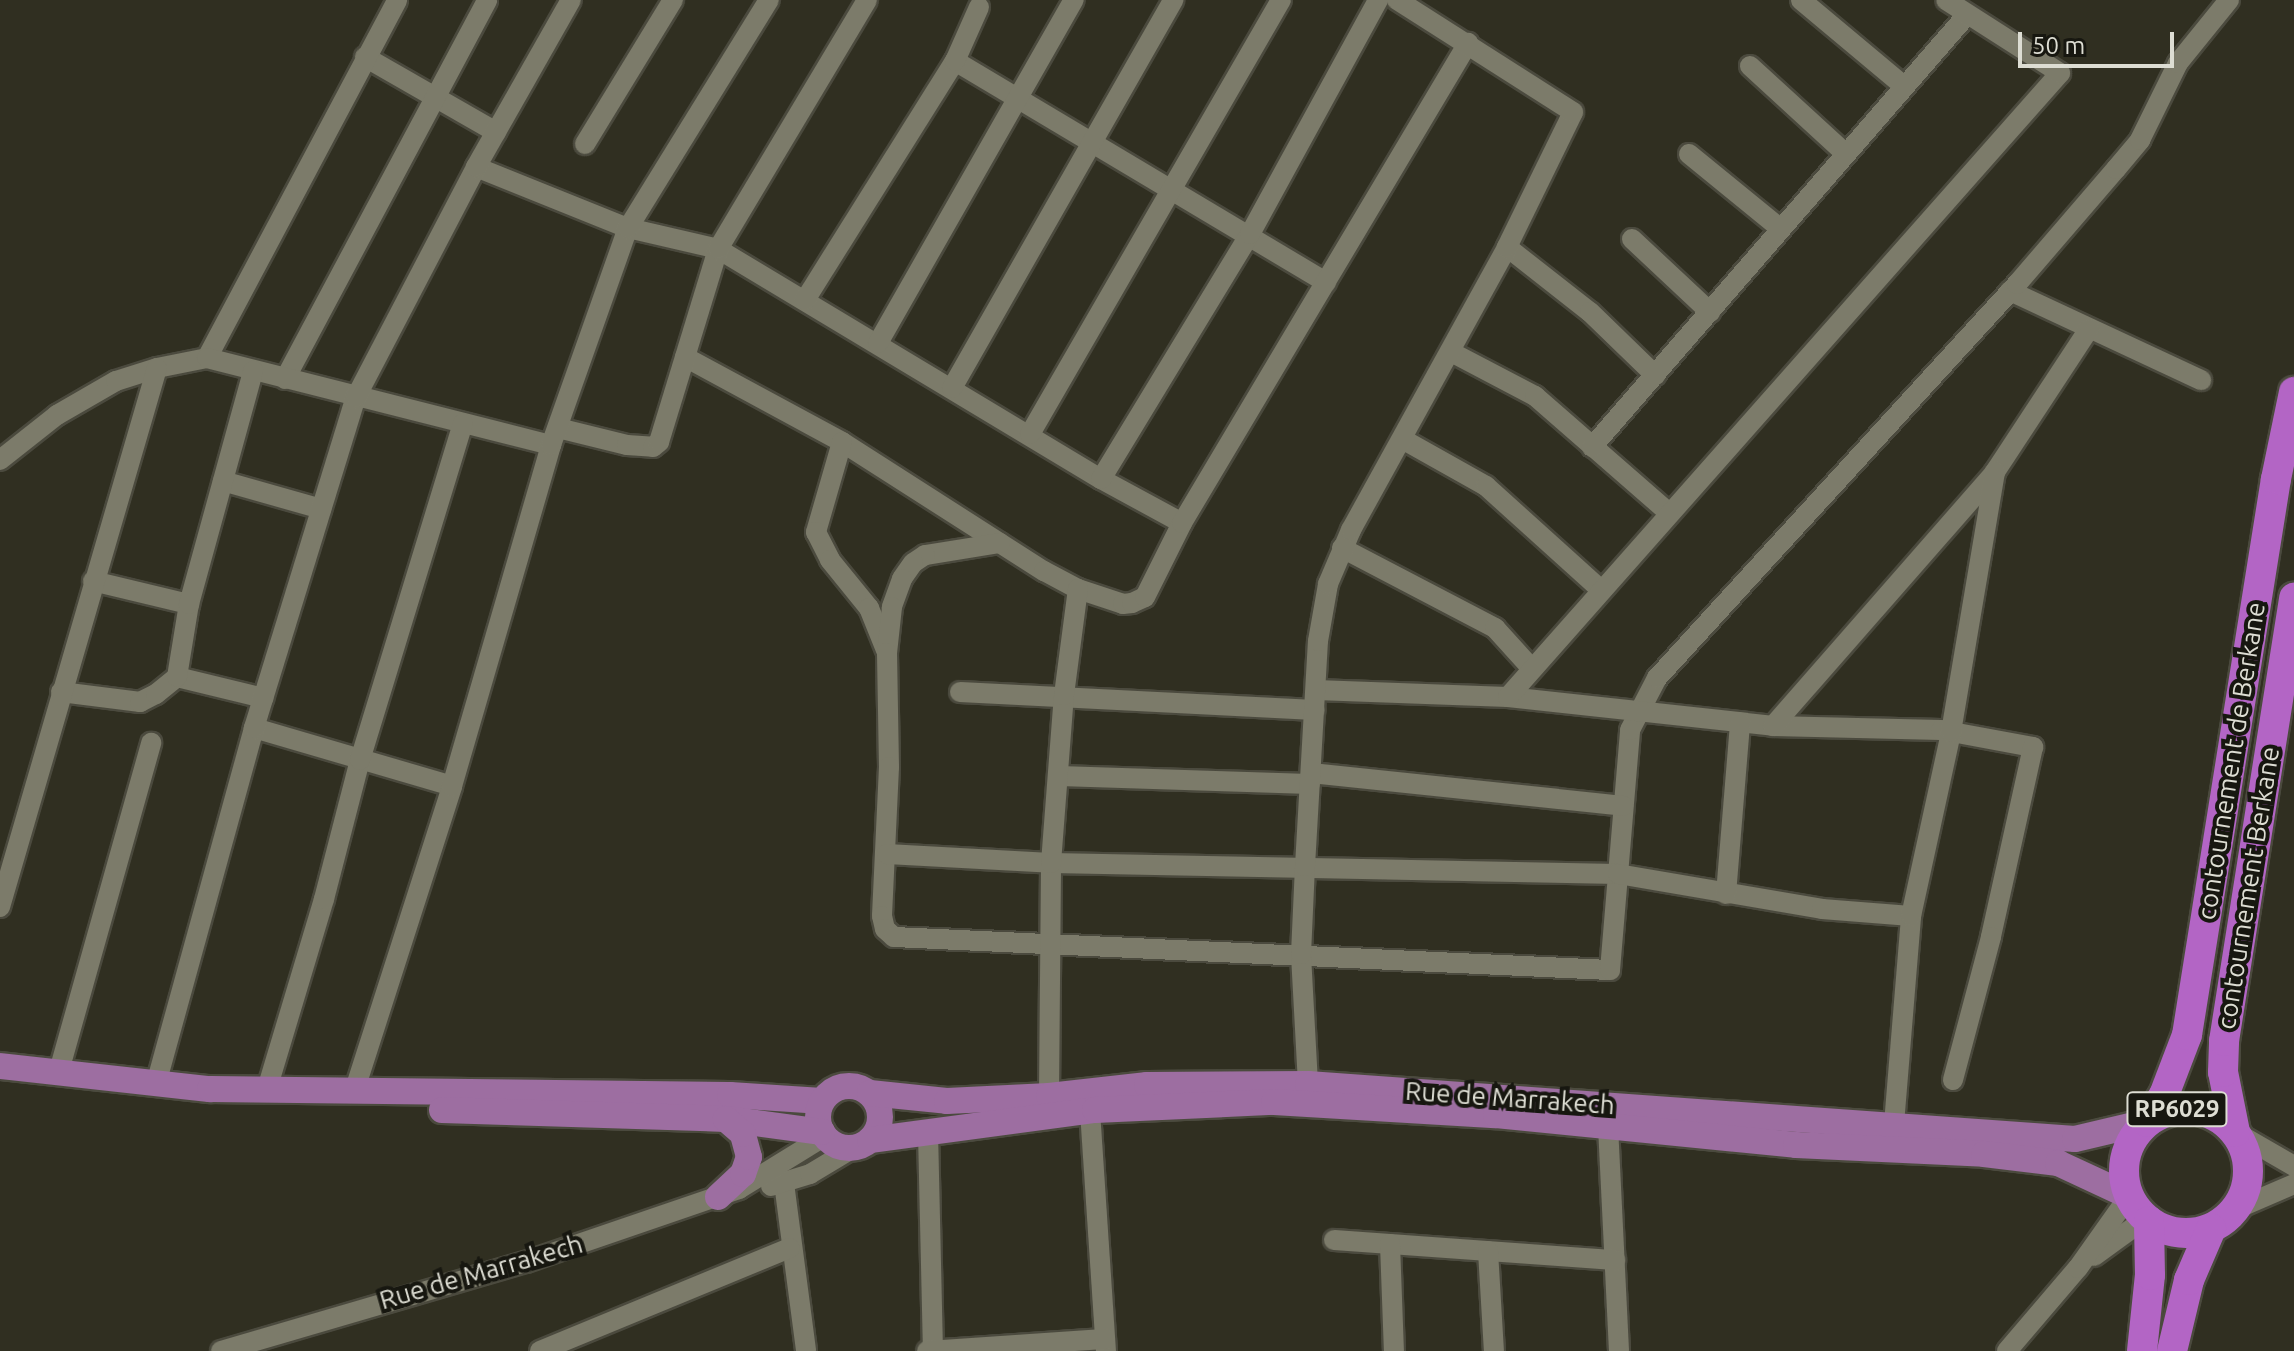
<!DOCTYPE html>
<html>
<head>
<meta charset="utf-8">
<style>
	body { margin:0 }
	#map { position:relative; width:2294px; height:1351px; overflow:hidden; background:#302f21; font-family:Ubuntu,sans-serif }
	div>[style] { position:absolute }
	.roads { filter:drop-shadow(2px 0 #4b4a3e) drop-shadow(-2px 0 #4b4a3e) drop-shadow(0 2px #4b4a3e) drop-shadow(0 -2px #4b4a3e) }
	.minor>* { height:20px; margin:-10px; padding:0 10px; transform-origin:10px; border-radius:10px; background:#7c7b6a }
	.major>* { height:26px; margin:-13px; padding:0 13px; transform-origin:13px; border-radius:13px; background:#9d6ea1 }
	.major>.ring { margin:-13px; padding:0; box-sizing:content-box; background:none; border:26px solid #9d6ea1; border-radius:50% }
	.highway>* { height:30px; margin:-15px; padding:0 15px; transform-origin:15px; border-radius:15px; background:#b365c5 }
	.highway>.ring { margin:-15px; padding:0; box-sizing:content-box; background:none; border:30px solid #b365c5; border-radius:50% }
	span { translate:-50% -50%; white-space:nowrap; text-align:center; line-height:1.15; -webkit-text-stroke:8px #171710; paint-order:stroke }
	.shield-label span { padding:2px 6px; background:#171710; border:2px solid; border-radius:6px; -webkit-text-stroke-width:0 }
	.shield-label { font-size:24px; color:#ddddd3; font-weight:700 }
	.street-label { font-size:26px; color:#ddddd3 }
	.scale { position:absolute; left:2018px; top:32px; width:156px; height:36px; box-sizing:border-box; border:4px solid #ddddd3; border-top:0; padding-left:10px; font-size:24px; line-height:28px; white-space:nowrap; color:#ddddd3; -webkit-text-stroke:6px #171710; paint-order:stroke }
</style>
</head>
<body>
<div id="map">
	<div class="roads">
		<div class="minor">
			<div style="left:1801px;top:0;width:134px;rotate:39.9deg"></div>
			<div style="left:365px;top:57px;width:151px;rotate:29.8deg"></div>
			<div style="left:955px;top:61px;width:432px;rotate:30.8deg"></div>
			<div style="left:1750px;top:66px;width:130px;rotate:42.5deg"></div>
			<div style="left:585px;top:144px;width:169px;rotate:-58.6deg"></div>
			<div style="left:1689px;top:154px;width:119px;rotate:39.2deg"></div>
			<div style="left:476px;top:167px;width:164px;rotate:21.9deg"></div>
			<div style="left:628px;top:228px;width:92px;rotate:13.1deg"></div>
			<div style="left:718px;top:249px;width:447px;rotate:31deg"></div>
			<div style="left:1101px;top:479px;width:92px;rotate:28.5deg"></div>
			<div style="left:1632px;top:239px;width:107px;rotate:43.1deg"></div>
			<div style="left:1507px;top:247px;width:105px;rotate:38.1deg"></div>
			<div style="left:1590px;top:312px;width:91px;rotate:44.1deg"></div>
			<div style="left:2010px;top:291px;width:211px;rotate:25deg"></div>
			<div style="left:805px;top:300px;width:282px;rotate:-57.9deg"></div>
			<div style="left:955px;top:61px;width:59px;rotate:-66deg"></div>
			<div style="left:878px;top:343px;width:395px;rotate:-60.3deg"></div>
			<div style="left:1451px;top:352px;width:95px;rotate:27.6deg"></div>
			<div style="left:1535px;top:396px;width:178px;rotate:41.1deg"></div>
			<div style="left:685px;top:357px;width:179px;rotate:28.4deg"></div>
			<div style="left:842px;top:442px;width:240px;rotate:32.6deg"></div>
			<div style="left:1044px;top:571px;width:38px;rotate:28deg"></div>
			<div style="left:1078px;top:589px;width:47px;rotate:18.4deg"></div>
			<div style="left:1123px;top:604px;width:9px;rotate:-6deg"></div>
			<div style="left:1132px;top:603px;width:14px;rotate:-25deg"></div>
			<div style="left:1145px;top:597px;width:83px;rotate:-63.4deg"></div>
			<div style="left:1182px;top:523px;width:559px;rotate:-59.21deg"></div>
			<div style="left:207px;top:358px;width:405px;rotate:-62deg"></div>
			<div style="left:285px;top:379px;width:429px;rotate:-61.9deg"></div>
			<div style="left:952px;top:388px;width:447px;rotate:-60.3deg"></div>
			<div style="left:558px;top:428px;width:71px;rotate:13.8deg"></div>
			<div style="left:627px;top:445px;width:26px;rotate:4deg"></div>
			<div style="left:653px;top:447px;width:8px;rotate:-40deg"></div>
			<div style="left:659px;top:442px;width:202px;rotate:-73deg"></div>
			<div style="left:718px;top:249px;width:290px;rotate:-59.1deg"></div>
			<div style="left:1030px;top:434px;width:501px;rotate:-59.96deg"></div>
			<div style="left:1404px;top:440px;width:94px;rotate:29.3deg"></div>
			<div style="left:1486px;top:486px;width:155px;rotate:42.1deg"></div>
			<div style="left:842px;top:442px;width:94px;rotate:106.1deg"></div>
			<div style="left:816px;top:532px;width:31px;rotate:63deg"></div>
			<div style="left:830px;top:560px;width:62px;rotate:50.9deg"></div>
			<div style="left:869px;top:608px;width:45px;rotate:68deg"></div>
			<div style="left:1592px;top:447px;width:571px;rotate:-49.05deg"></div>
			<div style="left:0;top:460px;width:73px;rotate:-38.3deg"></div>
			<div style="left:57px;top:415px;width:68px;rotate:-30deg"></div>
			<div style="left:116px;top:381px;width:43px;rotate:-17.6deg"></div>
			<div style="left:157px;top:368px;width:51px;rotate:-11.3deg"></div>
			<div style="left:207px;top:358px;width:355px;rotate:14.2deg"></div>
			<div style="left:1101px;top:479px;width:287px;rotate:-58.7deg"></div>
			<div style="left:1250px;top:234px;width:267px;rotate:-61.3deg"></div>
			<div style="left:223px;top:481px;width:102px;rotate:15.9deg"></div>
			<div style="left:1000px;top:543px;width:76px;rotate:170.9deg"></div>
			<div style="left:925px;top:555px;width:14px;rotate:146deg"></div>
			<div style="left:913px;top:563px;width:19px;rotate:125deg"></div>
			<div style="left:902px;top:579px;width:30px;rotate:110deg"></div>
			<div style="left:892px;top:607px;width:46px;rotate:96.2deg"></div>
			<div style="left:887px;top:653px;width:114px;rotate:89deg"></div>
			<div style="left:889px;top:767px;width:149px;rotate:92.7deg"></div>
			<div style="left:882px;top:916px;width:13px;rotate:77deg"></div>
			<div style="left:885px;top:929px;width:12px;rotate:42deg"></div>
			<div style="left:894px;top:937px;width:717px;rotate:2.64deg"></div>
			<div style="left:1610px;top:970px;width:241px;rotate:-85.2deg"></div>
			<div style="left:1630px;top:730px;width:59px;rotate:-62.6deg"></div>
			<div style="left:1657px;top:678px;width:534px;rotate:-47.58deg"></div>
			<div style="left:2017px;top:284px;width:152px;rotate:-49.3deg"></div>
			<div style="left:2116px;top:169px;width:38px;rotate:-50deg"></div>
			<div style="left:2140px;top:140px;width:86px;rotate:-63.7deg"></div>
			<div style="left:2178px;top:63px;width:81px;rotate:-51deg"></div>
			<div style="left:1342px;top:548px;width:173px;rotate:27.6deg"></div>
			<div style="left:1495px;top:628px;width:55px;rotate:47.9deg"></div>
			<div style="left:93px;top:581px;width:99px;rotate:13.5deg"></div>
			<div style="left:177px;top:677px;width:89px;rotate:13.7deg"></div>
			<div style="left:1316px;top:690px;width:192px;rotate:2.1deg"></div>
			<div style="left:1508px;top:697px;width:267px;rotate:6.2deg"></div>
			<div style="left:1773px;top:726px;width:168px;rotate:1.4deg"></div>
			<div style="left:1941px;top:730px;width:94px;rotate:10.5deg"></div>
			<div style="left:2033px;top:747px;width:195px;rotate:102.5deg"></div>
			<div style="left:1991px;top:937px;width:148px;rotate:104.9deg"></div>
			<div style="left:61px;top:692px;width:80px;rotate:7.2deg"></div>
			<div style="left:140px;top:702px;width:18px;rotate:-27deg"></div>
			<div style="left:156px;top:694px;width:27px;rotate:-39deg"></div>
			<div style="left:177px;top:677px;width:74px;rotate:-80.7deg"></div>
			<div style="left:189px;top:604px;width:242px;rotate:-74.6deg"></div>
			<div style="left:960px;top:692px;width:355px;rotate:2.9deg"></div>
			<div style="left:1508px;top:697px;width:833px;rotate:-48.5deg"></div>
			<div style="left:2060px;top:73px;width:135px;rotate:-147.4deg"></div>
			<div style="left:1773px;top:726px;width:337px;rotate:-48.8deg"></div>
			<div style="left:1995px;top:472px;width:171px;rotate:-56.7deg"></div>
			<div style="left:254px;top:728px;width:206px;rotate:16.3deg"></div>
			<div style="left:1311px;top:773px;width:314px;rotate:6deg"></div>
			<div style="left:1059px;top:776px;width:251px;rotate:1.8deg"></div>
			<div style="left:887px;top:854px;width:164px;rotate:3.1deg"></div>
			<div style="left:1051px;top:863px;width:567px;rotate:1.11deg"></div>
			<div style="left:1618px;top:874px;width:207px;rotate:9.7deg"></div>
			<div style="left:1822px;top:909px;width:89px;rotate:4.5deg"></div>
			<div style="left:1726px;top:894px;width:172px;rotate:-85.3deg"></div>
			<div style="left:0;top:907px;width:561px;rotate:-73.76deg"></div>
			<div style="left:59px;top:1071px;width:341px;rotate:-74.3deg"></div>
			<div style="left:156px;top:1084px;width:369px;rotate:-74.6deg"></div>
			<div style="left:254px;top:728px;width:346px;rotate:-72.9deg"></div>
			<div style="left:356px;top:397px;width:259px;rotate:-62.4deg"></div>
			<div style="left:476px;top:167px;width:192px;rotate:-60.4deg"></div>
			<div style="left:1308px;top:1084px;width:130px;rotate:-93.1deg"></div>
			<div style="left:1301px;top:954px;width:88px;rotate:-87.4deg"></div>
			<div style="left:1305px;top:866px;width:225px;rotate:-86.7deg"></div>
			<div style="left:1318px;top:641px;width:58px;rotate:-80deg"></div>
			<div style="left:1328px;top:584px;width:59px;rotate:-66.9deg"></div>
			<div style="left:1351px;top:530px;width:323px;rotate:-61.1deg"></div>
			<div style="left:1507px;top:247px;width:150px;rotate:-63.9deg"></div>
			<div style="left:1573px;top:112px;width:209px;rotate:-147.5deg"></div>
			<div style="left:267px;top:1089px;width:198px;rotate:-73.3deg"></div>
			<div style="left:324px;top:899px;width:144px;rotate:-75.5deg"></div>
			<div style="left:360px;top:760px;width:352px;rotate:-73deg"></div>
			<div style="left:354px;top:1092px;width:321px;rotate:-72.2deg"></div>
			<div style="left:452px;top:786px;width:355px;rotate:-73.8deg"></div>
			<div style="left:551px;top:445px;width:230px;rotate:-70.5deg"></div>
			<div style="left:628px;top:228px;width:268px;rotate:-58.3deg"></div>
			<div style="left:1049px;top:1096px;width:233px;rotate:-89.5deg"></div>
			<div style="left:1051px;top:863px;width:169px;rotate:-85.6deg"></div>
			<div style="left:1064px;top:695px;width:107px;rotate:-82.5deg"></div>
			<div style="left:1090px;top:1111px;width:241px;rotate:86.2deg"></div>
			<div style="left:1894px;top:1124px;width:209px;rotate:-85.3deg"></div>
			<div style="left:1911px;top:916px;width:188px;rotate:-77.7deg"></div>
			<div style="left:1951px;top:732px;width:264px;rotate:-80.4deg"></div>
			<div style="left:1608px;top:1126px;width:225px;rotate:87.2deg"></div>
			<div style="left:928px;top:1132px;width:219px;rotate:88.7deg"></div>
			<div style="left:2235px;top:1132px;width:68px;rotate:30deg"></div>
			<div style="left:784px;top:1183px;width:169px;rotate:82.5deg"></div>
			<div style="left:771px;top:1186px;width:41px;rotate:-17.1deg"></div>
			<div style="left:810px;top:1174px;width:52px;rotate:-31deg"></div>
			<div style="left:2236px;top:1209px;width:63px;rotate:-23.3deg"></div>
			<div style="left:1334px;top:1240px;width:282px;rotate:4.1deg"></div>
			<div style="left:1390px;top:1244px;width:107px;rotate:87.9deg"></div>
			<div style="left:1488px;top:1251px;width:100px;rotate:86.6deg"></div>
			<div style="left:2094px;top:1256px;width:63px;rotate:-36deg"></div>
			<div style="left:221px;top:1351px;width:318px;rotate:-16.3deg"></div>
			<div style="left:526px;top:1262px;width:225px;rotate:-18.9deg"></div>
			<div style="left:739px;top:1189px;width:101px;rotate:-31.6deg"></div>
			<div style="left:540px;top:1351px;width:270px;rotate:-22.4deg"></div>
			<div style="left:927px;top:1351px;width:178px;rotate:-3.9deg"></div>
			<div style="left:2007px;top:1351px;width:109px;rotate:-49.5deg"></div>
			<div style="left:2078px;top:1268px;width:88px;rotate:-54.7deg"></div>
		</div>
		<div class="major">
			<div style="left:0;top:1066px;width:211px;rotate:6.3deg"></div>
			<div style="left:210px;top:1089px;width:520px;rotate:0.66deg"></div>
			<div style="left:730px;top:1095px;width:92px;rotate:3.7deg"></div>
			<div class="ring" style="left:818px;top:1086px;width:36px;height:36px"></div>
			<div style="left:870px;top:1093px;width:77px;rotate:5.9deg"></div>
			<div style="left:947px;top:1101px;width:102px;rotate:-2.8deg"></div>
			<div style="left:1049px;top:1096px;width:99px;rotate:-6.4deg"></div>
			<div style="left:1147px;top:1085px;width:161px;rotate:-0.4deg"></div>
			<div style="left:1308px;top:1084px;width:769px;rotate:4.1deg"></div>
			<div style="left:2075px;top:1139px;width:74px;rotate:-13.3deg"></div>
			<div style="left:442px;top:1110px;width:284px;rotate:1.8deg"></div>
			<div style="left:726px;top:1119px;width:97px;rotate:7.7deg"></div>
			<div style="left:870px;top:1140px;width:227px;rotate:-7.6deg"></div>
			<div style="left:1095px;top:1110px;width:179px;rotate:-2.6deg"></div>
			<div style="left:1274px;top:1102px;width:222px;rotate:3.4deg"></div>
			<div style="left:1496px;top:1115px;width:301px;rotate:5.7deg"></div>
			<div style="left:1796px;top:1145px;width:188px;rotate:2.7deg"></div>
			<div style="left:1984px;top:1154px;width:75px;rotate:6.9deg"></div>
			<div style="left:2058px;top:1163px;width:78px;rotate:24.9deg"></div>
			<div style="left:718px;top:1197px;width:34px;rotate:-43deg"></div>
			<div style="left:743px;top:1174px;width:18px;rotate:-71deg"></div>
			<div style="left:749px;top:1157px;width:24px;rotate:-105deg"></div>
			<div style="left:743px;top:1134px;width:23px;rotate:-139deg"></div>
		</div>
		<div class="highway">
			<div class="ring" style="left:2124px;top:1109px;width:94px;height:94px"></div>
			<div style="left:2147px;top:1122px;width:32px;rotate:-58deg"></div>
			<div style="left:2164px;top:1095px;width:64px;rotate:-69deg"></div>
			<div style="left:2187px;top:1035px;width:563px;rotate:-80.91deg"></div>
			<div style="left:2276px;top:479px;width:89px;rotate:-78.3deg"></div>
			<div style="left:2235px;top:1132px;width:61px;rotate:-101.3deg"></div>
			<div style="left:2223px;top:1072px;width:31px;rotate:-88deg"></div>
			<div style="left:2224px;top:1041px;width:449px;rotate:-81deg"></div>
			<div style="left:2142px;top:1351px;width:76px;rotate:-84deg"></div>
			<div style="left:2150px;top:1275px;width:54px;rotate:-91.1deg"></div>
			<div style="left:2172px;top:1351px;width:73px;rotate:-76.5deg"></div>
			<div style="left:2189px;top:1280px;width:56px;rotate:-66.7deg"></div>
		</div>
	</div>
	<div class="shield-label">
		<span style="left:2177px;top:1109px">RP6029</span>
	</div>
	<div class="street-label">
		<span style="left:2231px;top:761px;rotate:-81deg">contournement de Berkane</span>
		<span style="left:2248px;top:888px;rotate:-81deg">contournement Berkane</span>
		<span style="left:1510px;top:1098px;rotate:4deg">Rue de Marrakech</span>
		<span style="left:481px;top:1272px;rotate:-16deg">Rue de Marrakech</span>
	</div>
	<div class="scale">50 m</div>
</div>
</body>
</html>
